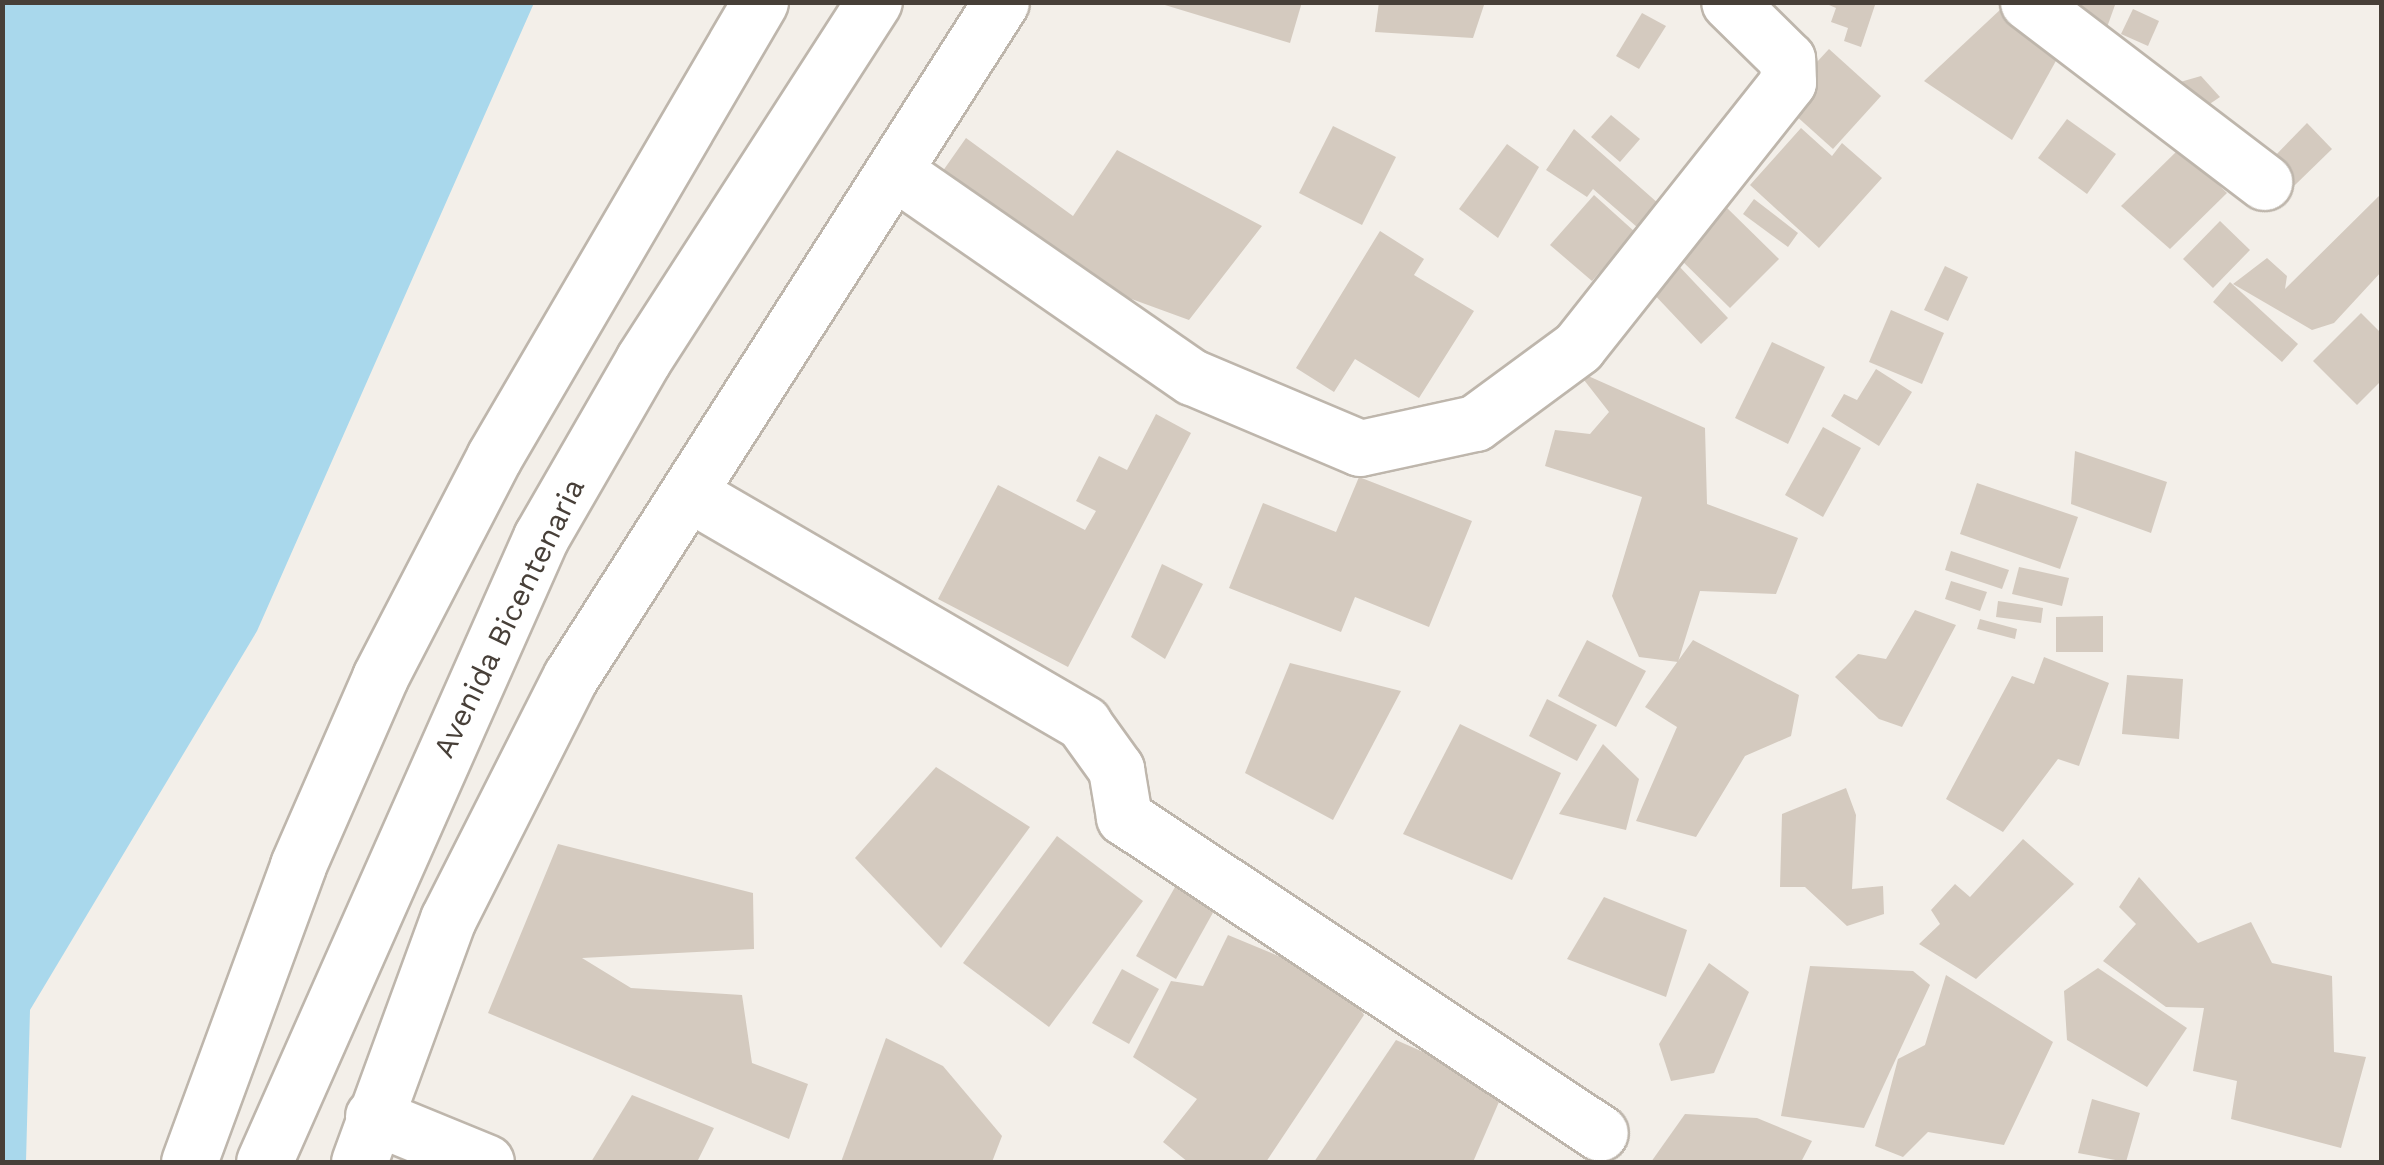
<!DOCTYPE html>
<html>
<head>
<meta charset="utf-8">
<style>
	body { margin:0 }
	#map { position:relative; width:2384px; height:1165px; overflow:hidden; background:#f3efe9; font-family:"Work Sans",sans-serif }
	div>[style] { position:absolute }
	.water>* { inset:0; background:#a9d8ec }
	.building>* { inset:0; background:#d4cabf }
	.roads { filter:drop-shadow(2px 0 #beb6ac) drop-shadow(-2px 0 #beb6ac) drop-shadow(0 2px #beb6ac) drop-shadow(0 -2px #beb6ac) }
	.minor>* { height:55px; margin:-27.5px; padding:0 27.5px; transform-origin:27.5px; border-radius:27.5px; background:#fff }
	.tertiary>* { height:55px; margin:-27.5px; padding:0 27.5px; transform-origin:27.5px; border-radius:27.5px; background:#fff }
	span { translate:-50% -50%; white-space:nowrap; text-align:center; line-height:1.15; -webkit-text-stroke:9px #fff; paint-order:stroke }
	.street-label { font-size:30px; color:#473f38 }
	.frame { position:absolute; inset:0; border:5px solid #473f38; pointer-events:none }
</style>
</head>
<body>
<div id="map">
	<div class="water">
		<div style="clip-path:polygon(2px 3px,534px 3px,257px 631px,30px 1010px,26px 1162px,2px 1162px)"></div>
	</div>
	<div class="building">
		<div style="clip-path:polygon(1155px 2px,1302px 2px,1290px 43px)"></div>
		<div style="clip-path:polygon(1379px 2px,1485px 2px,1473px 38px,1375px 32px)"></div>
		<div style="clip-path:polygon(1822px 2px,1876px 2px,1861px 47px,1844px 41px,1848px 28px,1831px 22px,1836px 8px)"></div>
		<div style="clip-path:polygon(2076px 2px,2115px 5px,2106px 30px,2071px 17px)"></div>
		<div style="clip-path:polygon(2002px 8px,2062px 50px,2012px 140px,1924px 81px)"></div>
		<div style="clip-path:polygon(2133px 9px,2159px 21px,2148px 46px,2121px 34px)"></div>
		<div style="clip-path:polygon(1642px 13px,1666px 26px,1639px 69px,1616px 56px)"></div>
		<div style="clip-path:polygon(1829px 49px,1881px 96px,1833px 149px,1794px 114px,1789px 92px)"></div>
		<div style="clip-path:polygon(2201px 76px,2220px 97px,2189px 118px,2163px 87px)"></div>
		<div style="clip-path:polygon(1611px 115px,1640px 139px,1620px 162px,1591px 137px)"></div>
		<div style="clip-path:polygon(2067px 119px,2116px 154px,2087px 194px,2038px 158px)"></div>
		<div style="clip-path:polygon(2307px 123px,2332px 149px,2294px 186px,2270px 161px)"></div>
		<div style="clip-path:polygon(1333px 126px,1396px 157px,1362px 225px,1299px 193px)"></div>
		<div style="clip-path:polygon(1801px 128px,1832px 156px,1842px 143px,1882px 178px,1819px 248px,1750px 185px)"></div>
		<div style="clip-path:polygon(1574px 129px,1659px 204px,1637px 227px,1593px 189px,1587px 197px,1546px 170px)"></div>
		<div style="clip-path:polygon(966px 138px,1073px 216px,1117px 150px,1262px 226px,1189px 320px,1085px 282px,933px 185px)"></div>
		<div style="clip-path:polygon(1507px 144px,1539px 167px,1498px 238px,1459px 209px)"></div>
		<div style="clip-path:polygon(2180px 148px,2227px 193px,2170px 249px,2121px 206px)"></div>
		<div style="clip-path:polygon(2382px 193px,2382px 271px,2334px 323px,2312px 330px,2233px 284px,2267px 258px,2287px 276px,2285px 289px)"></div>
		<div style="clip-path:polygon(1594px 195px,1635px 232px,1592px 281px,1550px 245px)"></div>
		<div style="clip-path:polygon(1754px 199px,1798px 233px,1788px 247px,1743px 214px)"></div>
		<div style="clip-path:polygon(1724px 205px,1779px 259px,1730px 308px,1675px 254px)"></div>
		<div style="clip-path:polygon(2220px 221px,2250px 250px,2213px 288px,2183px 259px)"></div>
		<div style="clip-path:polygon(1380px 231px,1424px 259px,1414px 275px,1474px 311px,1419px 398px,1355px 359px,1334px 392px,1296px 368px)"></div>
		<div style="clip-path:polygon(1677px 264px,1728px 318px,1701px 344px,1650px 290px)"></div>
		<div style="clip-path:polygon(1945px 266px,1968px 277px,1948px 321px,1924px 310px)"></div>
		<div style="clip-path:polygon(2230px 282px,2298px 344px,2282px 362px,2213px 302px)"></div>
		<div style="clip-path:polygon(1891px 310px,1944px 333px,1922px 384px,1869px 362px)"></div>
		<div style="clip-path:polygon(2361px 313px,2382px 334px,2382px 380px,2357px 405px,2313px 361px)"></div>
		<div style="clip-path:polygon(1772px 342px,1825px 367px,1788px 444px,1735px 418px)"></div>
		<div style="clip-path:polygon(1876px 369px,1912px 392px,1879px 446px,1831px 416px,1844px 394px,1857px 400px)"></div>
		<div style="clip-path:polygon(1577px 371px,1705px 428px,1707px 504px,1798px 538px,1776px 594px,1700px 591px,1678px 662px,1639px 657px,1612px 596px,1642px 497px,1545px 466px,1555px 430px,1590px 434px,1609px 412px)"></div>
		<div style="clip-path:polygon(1156px 414px,1191px 433px,1068px 667px,938px 599px,998px 485px,1085px 530px,1096px 511px,1076px 501px,1099px 456px,1127px 470px)"></div>
		<div style="clip-path:polygon(1823px 427px,1861px 448px,1823px 517px,1785px 495px)"></div>
		<div style="clip-path:polygon(2075px 451px,2167px 482px,2151px 533px,2071px 504px)"></div>
		<div style="clip-path:polygon(1359px 477px,1472px 521px,1429px 627px,1355px 597px,1341px 632px,1229px 588px,1263px 503px,1336px 532px)"></div>
		<div style="clip-path:polygon(1977px 483px,2078px 517px,2060px 569px,1960px 534px)"></div>
		<div style="clip-path:polygon(1951px 551px,2009px 570px,2002px 589px,1945px 570px)"></div>
		<div style="clip-path:polygon(1162px 564px,1203px 584px,1165px 659px,1131px 637px)"></div>
		<div style="clip-path:polygon(2019px 567px,2069px 578px,2062px 606px,2012px 594px)"></div>
		<div style="clip-path:polygon(1951px 581px,1987px 592px,1980px 611px,1945px 599px)"></div>
		<div style="clip-path:polygon(1998px 601px,2043px 608px,2041px 623px,1996px 617px)"></div>
		<div style="clip-path:polygon(1915px 610px,1956px 625px,1902px 727px,1879px 719px,1835px 677px,1858px 654px,1886px 659px)"></div>
		<div style="clip-path:polygon(2103px 616px,2103px 652px,2056px 652px,2056px 617px)"></div>
		<div style="clip-path:polygon(1980px 619px,2017px 629px,2015px 639px,1977px 629px)"></div>
		<div style="clip-path:polygon(1587px 640px,1646px 671px,1616px 727px,1558px 696px)"></div>
		<div style="clip-path:polygon(1693px 640px,1799px 695px,1791px 736px,1745px 756px,1696px 837px,1636px 821px,1677px 727px,1645px 707px)"></div>
		<div style="clip-path:polygon(2044px 657px,2109px 683px,2079px 766px,2058px 759px,2003px 832px,1946px 799px,2012px 676px,2034px 684px)"></div>
		<div style="clip-path:polygon(1290px 663px,1401px 691px,1333px 820px,1245px 773px)"></div>
		<div style="clip-path:polygon(2127px 675px,2183px 679px,2179px 739px,2122px 734px)"></div>
		<div style="clip-path:polygon(1547px 699px,1597px 725px,1577px 761px,1529px 736px)"></div>
		<div style="clip-path:polygon(1460px 724px,1561px 773px,1512px 880px,1403px 834px)"></div>
		<div style="clip-path:polygon(1603px 744px,1639px 779px,1626px 830px,1559px 814px)"></div>
		<div style="clip-path:polygon(936px 767px,1030px 827px,941px 948px,855px 858px)"></div>
		<div style="clip-path:polygon(1846px 788px,1856px 815px,1852px 889px,1883px 886px,1884px 914px,1847px 926px,1805px 887px,1780px 887px,1782px 814px)"></div>
		<div style="clip-path:polygon(1057px 836px,1143px 901px,1049px 1027px,963px 963px)"></div>
		<div style="clip-path:polygon(2023px 839px,2074px 884px,1976px 979px,1919px 944px,1940px 924px,1931px 910px,1955px 884px,1970px 897px)"></div>
		<div style="clip-path:polygon(558px 844px,753px 893px,754px 949px,582px 958px,631px 988px,742px 995px,752px 1063px,808px 1084px,789px 1139px,488px 1013px)"></div>
		<div style="clip-path:polygon(2139px 877px,2198px 943px,2251px 922px,2272px 963px,2332px 976px,2334px 1052px,2366px 1057px,2341px 1148px,2231px 1119px,2237px 1081px,2193px 1071px,2204px 1008px,2166px 1007px,2103px 961px,2136px 924px,2119px 907px)"></div>
		<div style="clip-path:polygon(1175px 887px,1215px 909px,1176px 979px,1136px 956px)"></div>
		<div style="clip-path:polygon(1604px 897px,1687px 930px,1666px 997px,1567px 959px)"></div>
		<div style="clip-path:polygon(1228px 935px,1344px 983px,1364px 1015px,1266px 1162px,1188px 1162px,1163px 1142px,1197px 1099px,1133px 1057px,1171px 981px,1203px 986px)"></div>
		<div style="clip-path:polygon(1709px 963px,1749px 992px,1714px 1073px,1671px 1081px,1659px 1044px)"></div>
		<div style="clip-path:polygon(1810px 966px,1913px 971px,1930px 985px,1864px 1128px,1781px 1116px)"></div>
		<div style="clip-path:polygon(2098px 968px,2187px 1028px,2147px 1087px,2067px 1040px,2064px 991px)"></div>
		<div style="clip-path:polygon(1122px 969px,1159px 989px,1129px 1044px,1092px 1023px)"></div>
		<div style="clip-path:polygon(1946px 975px,2053px 1042px,2004px 1145px,1928px 1132px,1903px 1157px,1875px 1146px,1898px 1059px,1925px 1045px)"></div>
		<div style="clip-path:polygon(886px 1038px,943px 1066px,1002px 1136px,992px 1162px,841px 1162px)"></div>
		<div style="clip-path:polygon(1396px 1040px,1505px 1088px,1473px 1162px,1314px 1162px)"></div>
		<div style="clip-path:polygon(632px 1095px,714px 1128px,697px 1162px,591px 1162px)"></div>
		<div style="clip-path:polygon(2092px 1099px,2140px 1113px,2126px 1162px,2078px 1153px)"></div>
		<div style="clip-path:polygon(1685px 1114px,1757px 1118px,1812px 1141px,1801px 1162px,1651px 1162px)"></div>
	</div>
	<div class="roads">
		<div class="minor">
			<div style="left:2028px;top:2px;width:297px;rotate:37.3deg"></div>
			<div style="left:894px;top:171px;width:362px;rotate:34.7deg"></div>
			<div style="left:1192px;top:377px;width:182px;rotate:22.9deg"></div>
			<div style="left:1360px;top:448px;width:118px;rotate:-12.3deg"></div>
			<div style="left:1475px;top:423px;width:128px;rotate:-36.4deg"></div>
			<div style="left:1578px;top:347px;width:338px;rotate:-51.6deg"></div>
			<div style="left:1788px;top:82px;width:23px;rotate:-92deg"></div>
			<div style="left:1787px;top:59px;width:81px;rotate:-135.5deg"></div>
			<div style="left:692px;top:495px;width:453px;rotate:30.2deg"></div>
			<div style="left:1083px;top:723px;width:57px;rotate:54.3deg"></div>
			<div style="left:1116px;top:769px;width:49px;rotate:80.5deg"></div>
			<div style="left:1124px;top:817px;width:571px;rotate:33.58deg"></div>
			<div style="left:373px;top:1116px;width:122px;rotate:22.2deg"></div>
			<div style="left:359px;top:1162px;width:259px;rotate:-69.9deg"></div>
			<div style="left:448px;top:919px;width:272px;rotate:-63.2deg"></div>
			<div style="left:571px;top:676px;width:799px;rotate:-57.46deg"></div>
		</div>
		<div class="tertiary">
			<div style="left:189px;top:1162px;width:316px;rotate:-69.8deg"></div>
			<div style="left:298px;top:865px;width:205px;rotate:-66.4deg"></div>
			<div style="left:380px;top:677px;width:248px;rotate:-62.6deg"></div>
			<div style="left:494px;top:457px;width:527px;rotate:-59.69deg"></div>
			<div style="left:264px;top:1162px;width:684px;rotate:-66.1deg"></div>
			<div style="left:541px;top:537px;width:204px;rotate:-60deg"></div>
			<div style="left:643px;top:360px;width:426px;rotate:-57.2deg"></div>
		</div>
	</div>
	<div class="street-label">
		<span style="left:509px;top:618px;rotate:-64deg">Avenida Bicentenaria</span>
	</div>
	<div class="frame"></div>
</div>
</body>
</html>
